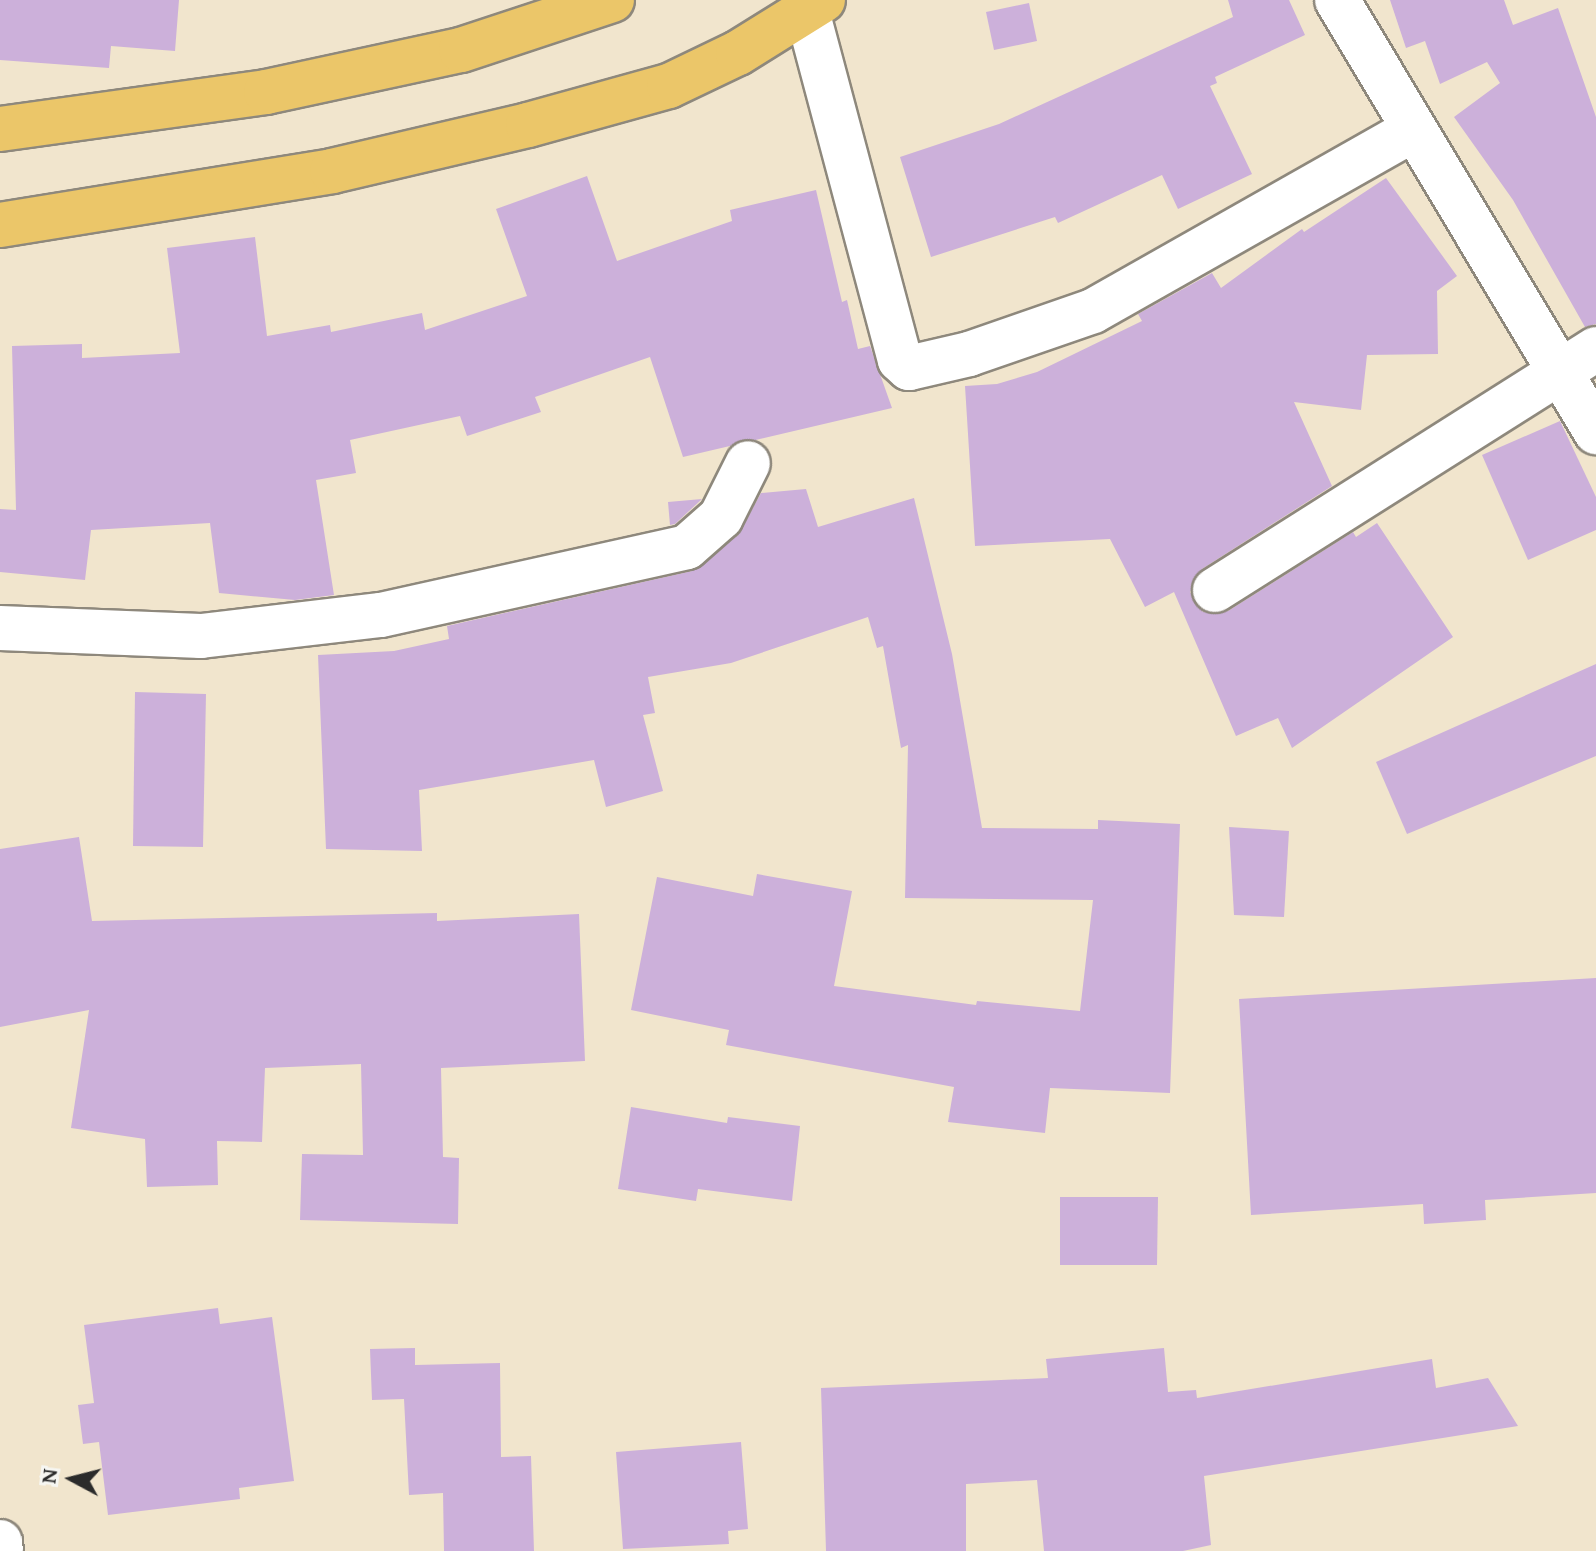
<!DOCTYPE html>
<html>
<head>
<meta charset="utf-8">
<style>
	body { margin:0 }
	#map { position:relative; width:1596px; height:1551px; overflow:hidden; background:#f1e5cd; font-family:"Gentium Book Plus",serif }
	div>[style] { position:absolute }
	.building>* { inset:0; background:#ccb0da }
	.roads { filter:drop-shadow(2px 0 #8e887c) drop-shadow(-2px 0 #8e887c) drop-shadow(0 2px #8e887c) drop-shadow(0 -2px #8e887c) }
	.minor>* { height:44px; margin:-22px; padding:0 22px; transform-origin:22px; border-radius:22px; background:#fff }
	.major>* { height:44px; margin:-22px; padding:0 22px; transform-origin:22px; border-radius:22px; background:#ebc669 }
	span { translate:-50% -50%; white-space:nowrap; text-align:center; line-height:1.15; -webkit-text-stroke:6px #f6f6f2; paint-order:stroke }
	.north { position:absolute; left:32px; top:1439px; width:80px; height:80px; -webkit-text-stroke:6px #f6f6f2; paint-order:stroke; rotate:277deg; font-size:22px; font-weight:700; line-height:32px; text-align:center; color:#2b2b2b }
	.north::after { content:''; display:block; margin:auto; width:28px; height:36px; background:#2b2b2b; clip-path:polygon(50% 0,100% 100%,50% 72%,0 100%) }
</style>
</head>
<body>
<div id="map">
	<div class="building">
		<div style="clip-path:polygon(0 0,179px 0,175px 51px,111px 46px,109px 68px,0 60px)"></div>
		<div style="clip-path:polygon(1228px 0,1289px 0,1305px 35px,1215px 77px,1217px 83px,1210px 86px,1252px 174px,1178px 209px,1162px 175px,1058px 223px,1055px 217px,931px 257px,900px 157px,999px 124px,1233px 17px)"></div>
		<div style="clip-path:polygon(1390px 0,1504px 0,1513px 25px,1558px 8px,1596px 117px,1596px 324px,1585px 327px,1513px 200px,1454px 117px,1500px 83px,1487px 62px,1440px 84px,1425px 41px,1406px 48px)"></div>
		<div style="clip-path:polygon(1029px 3px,1037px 41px,994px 50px,986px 12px)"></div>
		<div style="clip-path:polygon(587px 176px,617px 261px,732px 221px,730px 210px,816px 190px,842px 302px,847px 300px,858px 349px,870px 346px,892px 408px,683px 457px,650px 357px,535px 397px,541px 412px,467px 436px,460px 416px,350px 440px,356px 473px,316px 480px,334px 595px,295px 600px,219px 593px,210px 523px,91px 530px,85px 580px,0 572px,0 509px,16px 510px,12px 346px,82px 344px,82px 358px,180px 353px,167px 248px,255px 237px,267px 336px,330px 325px,331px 332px,422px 313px,425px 330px,527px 296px,496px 209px)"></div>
		<div style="clip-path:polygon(1386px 178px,1457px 276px,1437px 291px,1438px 354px,1367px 355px,1361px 410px,1294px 402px,1332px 486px,1202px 569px,1190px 592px,1203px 612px,1228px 611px,1353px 532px,1356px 537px,1377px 523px,1453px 637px,1292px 748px,1278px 718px,1236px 736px,1174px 592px,1145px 607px,1110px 539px,975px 546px,965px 386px,997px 384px,1037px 372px,1142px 321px,1138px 314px,1212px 273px,1221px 288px,1302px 229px,1304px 232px)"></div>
		<div style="clip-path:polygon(1560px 421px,1596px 497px,1596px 530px,1528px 560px,1482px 455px)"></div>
		<div style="clip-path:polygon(806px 489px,818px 527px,914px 498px,952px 654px,982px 828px,1098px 829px,1098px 820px,1180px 824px,1170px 1093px,1050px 1088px,1045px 1133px,948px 1122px,954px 1087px,726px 1045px,729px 1030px,631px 1010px,657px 877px,753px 896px,757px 874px,852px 891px,834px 986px,976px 1005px,977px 1001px,1080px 1011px,1093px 900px,905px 898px,908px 745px,901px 748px,883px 646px,877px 648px,868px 617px,731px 663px,648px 677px,655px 713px,643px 715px,663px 791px,606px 807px,594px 760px,419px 790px,422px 851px,326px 849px,318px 655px,394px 651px,449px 639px,447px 626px,692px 571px,738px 535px,761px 493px)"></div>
		<div style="clip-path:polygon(702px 499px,675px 524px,670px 525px,668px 502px)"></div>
		<div style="clip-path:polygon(1596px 664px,1596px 756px,1407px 834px,1376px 762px)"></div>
		<div style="clip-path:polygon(135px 692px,206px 694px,203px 847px,133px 846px)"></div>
		<div style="clip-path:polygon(1229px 827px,1289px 831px,1284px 917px,1234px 915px)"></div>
		<div style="clip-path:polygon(79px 837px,92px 921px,437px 913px,437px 921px,579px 914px,585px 1061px,441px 1068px,443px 1157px,459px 1158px,458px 1224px,300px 1220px,302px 1154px,363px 1155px,361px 1064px,265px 1068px,262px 1142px,217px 1141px,218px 1185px,147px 1187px,145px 1139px,71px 1128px,89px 1010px,0 1027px,0 849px)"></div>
		<div style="clip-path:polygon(1596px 978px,1596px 1193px,1485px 1200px,1486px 1220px,1424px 1224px,1423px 1204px,1251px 1215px,1239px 999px)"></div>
		<div style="clip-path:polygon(631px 1107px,727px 1123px,728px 1117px,800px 1126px,792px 1201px,698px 1189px,696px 1201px,618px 1189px)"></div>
		<div style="clip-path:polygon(1060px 1197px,1158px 1197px,1157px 1265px,1060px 1265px)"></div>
		<div style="clip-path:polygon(218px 1308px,220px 1324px,272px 1317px,294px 1481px,239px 1488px,240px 1499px,108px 1515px,99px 1442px,83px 1444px,78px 1405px,94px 1403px,84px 1325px)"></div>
		<div style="clip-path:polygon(415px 1348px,415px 1365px,500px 1363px,501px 1457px,531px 1456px,534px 1551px,444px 1551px,443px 1493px,409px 1495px,404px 1399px,372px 1400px,370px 1349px)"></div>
		<div style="clip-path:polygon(1164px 1348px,1168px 1392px,1196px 1390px,1197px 1398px,1432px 1359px,1436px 1388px,1488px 1378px,1518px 1426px,1204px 1476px,1211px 1545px,1183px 1551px,1044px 1551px,1037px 1480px,966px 1484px,966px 1551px,826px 1551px,821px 1388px,1048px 1378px,1046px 1359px)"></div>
		<div style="clip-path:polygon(741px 1442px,748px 1529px,728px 1531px,729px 1544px,623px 1549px,616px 1452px)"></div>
	</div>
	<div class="roads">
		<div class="minor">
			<div style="left:1337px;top:0;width:504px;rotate:59.06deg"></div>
			<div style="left:807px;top:11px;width:361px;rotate:75.1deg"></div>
			<div style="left:900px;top:360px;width:12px;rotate:42deg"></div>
			<div style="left:909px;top:368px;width:62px;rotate:-13.1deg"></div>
			<div style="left:969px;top:354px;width:131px;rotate:-19.1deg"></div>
			<div style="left:1093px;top:311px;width:365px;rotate:-29.5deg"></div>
			<div style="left:1215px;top:590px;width:451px;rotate:-32.3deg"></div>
			<div style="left:0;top:628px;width:201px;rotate:2.3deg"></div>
			<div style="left:201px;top:636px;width:181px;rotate:-6.7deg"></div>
			<div style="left:381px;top:615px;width:313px;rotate:-12.5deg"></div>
			<div style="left:687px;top:547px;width:45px;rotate:-41.4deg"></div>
			<div style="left:721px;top:517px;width:60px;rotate:-63.4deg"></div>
			<div style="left:0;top:1542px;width:9px;rotate:84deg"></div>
		</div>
		<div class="major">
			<div style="left:0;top:129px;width:269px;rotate:-7.9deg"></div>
			<div style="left:266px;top:92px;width:199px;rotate:-12.2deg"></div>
			<div style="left:461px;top:50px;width:159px;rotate:-18.3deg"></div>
			<div style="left:0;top:225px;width:336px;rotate:-9.2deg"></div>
			<div style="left:332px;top:171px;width:201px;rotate:-13.2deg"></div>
			<div style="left:528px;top:125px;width:146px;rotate:-15.5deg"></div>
			<div style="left:669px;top:86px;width:76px;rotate:-25.6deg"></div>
			<div style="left:738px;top:53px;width:100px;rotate:-31.9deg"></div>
		</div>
	</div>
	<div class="north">N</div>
</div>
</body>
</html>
